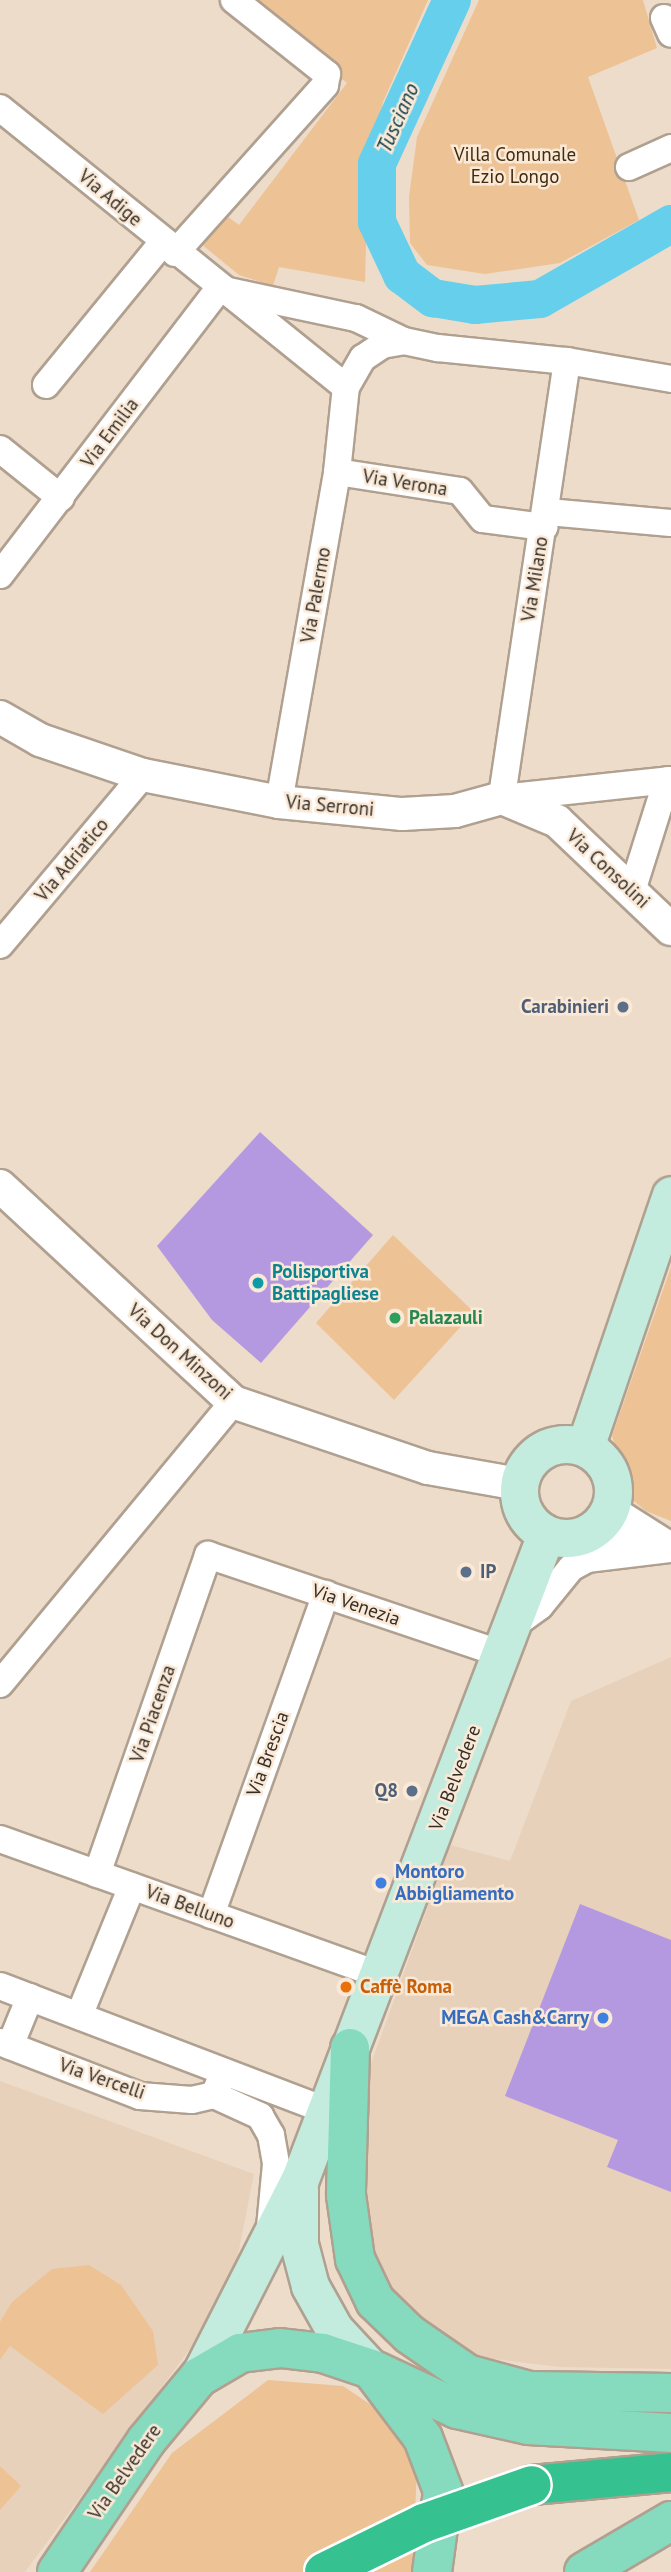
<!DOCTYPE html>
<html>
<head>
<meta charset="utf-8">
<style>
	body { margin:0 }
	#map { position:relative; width:671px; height:2572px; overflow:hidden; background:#eddcca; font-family:"PT Sans",sans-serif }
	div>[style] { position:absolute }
	.built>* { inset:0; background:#e8d1ba }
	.green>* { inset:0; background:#edc295 }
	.river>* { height:38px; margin:-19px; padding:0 19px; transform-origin:19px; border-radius:19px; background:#65cfec }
	.building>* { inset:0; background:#b499e1 }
	.roads { filter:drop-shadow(2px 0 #b0a090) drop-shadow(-2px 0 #b0a090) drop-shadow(0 2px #b0a090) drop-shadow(0 -2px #b0a090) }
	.minor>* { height:26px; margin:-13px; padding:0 13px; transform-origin:13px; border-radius:13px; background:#fff }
	.tertiary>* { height:32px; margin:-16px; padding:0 16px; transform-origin:16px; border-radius:16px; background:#fff }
	.secondary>* { height:37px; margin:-18.5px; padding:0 18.5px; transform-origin:18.5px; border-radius:18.5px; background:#c3ecde }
	.secondary>.ring { margin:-18.5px; padding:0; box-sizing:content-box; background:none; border:37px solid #c3ecde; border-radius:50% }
	.primary>* { height:38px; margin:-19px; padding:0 19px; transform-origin:19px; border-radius:19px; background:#86dabd }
	.motorway>* { height:38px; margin:-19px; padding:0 19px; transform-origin:19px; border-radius:19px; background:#36c191 }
	.bridges { filter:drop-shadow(2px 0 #fff) drop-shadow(-2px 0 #fff) drop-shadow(0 2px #fff) drop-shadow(0 -2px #fff) }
	.motorway-bridge>* { height:38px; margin:-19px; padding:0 19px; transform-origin:19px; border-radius:19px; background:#36c191 }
	.dots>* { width:19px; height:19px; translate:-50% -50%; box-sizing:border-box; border:4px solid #fae9d7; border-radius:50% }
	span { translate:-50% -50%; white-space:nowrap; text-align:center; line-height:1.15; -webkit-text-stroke:5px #fae9d7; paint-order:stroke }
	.park-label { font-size:19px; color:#422b0e }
	.street-label { font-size:19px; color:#342e27 }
	.service-label { font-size:19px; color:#4e5e75; font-weight:700 }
	.right { translate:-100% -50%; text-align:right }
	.left { translate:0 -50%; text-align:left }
	.culture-label { font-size:19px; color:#0d838f; font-weight:700 }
	.leisure-label { font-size:19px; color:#27864d; font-weight:700 }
	.shop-label { font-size:19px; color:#366cbe; font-weight:700 }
	.food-label { font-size:19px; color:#c56008; font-weight:700 }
	.water-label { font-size:21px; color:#0f404c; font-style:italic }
</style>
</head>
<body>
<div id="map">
	<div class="built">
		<div style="clip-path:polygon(671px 1657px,671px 2369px,559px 2367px,462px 2355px,412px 2324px,373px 2265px,360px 2161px,368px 2072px,450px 1845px,510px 1861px,571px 1701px)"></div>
		<div style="clip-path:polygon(0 2081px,254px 2174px,237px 2260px,209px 2323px,25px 2572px,0 2572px)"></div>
	</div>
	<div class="green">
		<div style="clip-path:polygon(245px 0,428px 0,383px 102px,368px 169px,365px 282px,279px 267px,273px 286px,239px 275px,200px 243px,223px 213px,239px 225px,347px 83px)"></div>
		<div style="clip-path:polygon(479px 0,643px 0,657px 48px,588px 77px,639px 220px,560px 263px,485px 274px,427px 265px,410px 243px,409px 197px,417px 137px)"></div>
		<div style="clip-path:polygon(393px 1235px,474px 1312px,394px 1400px,316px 1323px)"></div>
		<div style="clip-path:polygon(671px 1267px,671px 1521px,646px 1511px,628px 1496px,628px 1463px,620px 1460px,612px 1436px)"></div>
		<div style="clip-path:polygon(89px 2265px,121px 2285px,153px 2331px,158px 2365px,103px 2414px,10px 2346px,0 2360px,0 2322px,12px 2302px,52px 2269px)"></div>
		<div style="clip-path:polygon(268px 2380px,343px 2386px,389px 2417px,417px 2471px,412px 2572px,90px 2572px,172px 2453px)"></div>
		<div style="clip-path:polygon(0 2466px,21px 2486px,0 2510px)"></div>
	</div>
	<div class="river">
		<div style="left:452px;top:0;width:180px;rotate:114.6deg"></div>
		<div style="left:377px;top:164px;width:58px;rotate:90deg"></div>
		<div style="left:377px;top:222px;width:59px;rotate:64.7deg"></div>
		<div style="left:402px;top:275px;width:39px;rotate:37deg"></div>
		<div style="left:433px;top:298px;width:43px;rotate:9.5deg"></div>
		<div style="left:475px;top:305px;width:65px;rotate:-5.3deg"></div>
		<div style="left:540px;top:299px;width:151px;rotate:-29.8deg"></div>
	</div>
	<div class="building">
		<div style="clip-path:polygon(260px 1132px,373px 1235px,261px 1363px,212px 1320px,157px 1246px)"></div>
		<div style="clip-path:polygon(580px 1904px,671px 1940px,671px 2192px,607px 2167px,618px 2140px,505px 2096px)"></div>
	</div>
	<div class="roads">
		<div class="minor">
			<div style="left:664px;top:18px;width:17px;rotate:66deg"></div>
			<div style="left:0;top:108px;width:444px;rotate:38.9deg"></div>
			<div style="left:629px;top:167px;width:46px;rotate:-24.3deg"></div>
			<div style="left:175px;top:253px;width:225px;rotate:-48.2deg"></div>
			<div style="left:325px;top:85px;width:11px;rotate:-80deg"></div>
			<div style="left:327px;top:74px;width:119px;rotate:-141.5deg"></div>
			<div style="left:219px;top:289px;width:140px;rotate:12deg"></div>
			<div style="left:356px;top:318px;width:53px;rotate:25.6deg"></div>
			<div style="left:404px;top:341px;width:35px;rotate:12deg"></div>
			<div style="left:438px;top:348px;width:130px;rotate:5.8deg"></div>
			<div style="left:567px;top:361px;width:106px;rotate:9.8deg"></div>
			<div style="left:567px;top:361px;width:442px;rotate:98.5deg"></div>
			<div style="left:502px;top:798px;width:170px;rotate:-6.1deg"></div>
			<div style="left:46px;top:385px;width:185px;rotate:-50.7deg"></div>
			<div style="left:0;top:449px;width:78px;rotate:38.8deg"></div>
			<div style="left:337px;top:472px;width:124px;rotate:8.8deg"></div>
			<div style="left:460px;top:491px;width:36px;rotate:51deg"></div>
			<div style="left:483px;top:519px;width:62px;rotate:7.5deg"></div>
			<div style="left:548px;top:512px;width:123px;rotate:5.1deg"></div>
			<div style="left:0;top:575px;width:360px;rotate:-52.6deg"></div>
			<div style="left:279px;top:802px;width:335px;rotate:-80deg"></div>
			<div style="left:337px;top:472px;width:85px;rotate:-84deg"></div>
			<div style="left:346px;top:387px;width:34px;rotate:-60deg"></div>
			<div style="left:363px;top:358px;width:23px;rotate:-34deg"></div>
			<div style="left:382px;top:345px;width:22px;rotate:-10deg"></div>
			<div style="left:632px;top:891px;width:116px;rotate:-72.5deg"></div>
			<div style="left:0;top:945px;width:222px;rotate:-49.9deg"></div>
			<div style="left:611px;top:1508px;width:71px;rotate:32.3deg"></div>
			<div style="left:587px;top:1534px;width:52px;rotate:5.5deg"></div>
			<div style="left:514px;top:1625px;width:32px;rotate:-36deg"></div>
			<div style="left:540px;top:1606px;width:49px;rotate:-50.8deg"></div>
			<div style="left:571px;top:1568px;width:18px;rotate:-29deg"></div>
			<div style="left:587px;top:1559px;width:85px;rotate:-6.8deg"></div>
			<div style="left:0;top:1684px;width:366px;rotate:-50.4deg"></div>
			<div style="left:0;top:1839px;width:403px;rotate:19.7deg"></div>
			<div style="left:97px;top:1874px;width:338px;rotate:-70.8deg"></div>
			<div style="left:208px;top:1555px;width:311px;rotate:18.6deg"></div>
			<div style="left:211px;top:1915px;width:341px;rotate:-70.3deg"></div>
			<div style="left:0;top:1986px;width:348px;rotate:20.9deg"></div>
			<div style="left:79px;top:2016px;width:140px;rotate:-67.8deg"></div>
			<div style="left:0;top:2042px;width:150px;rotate:21.1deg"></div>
			<div style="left:140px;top:2096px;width:52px;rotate:4.4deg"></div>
			<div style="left:192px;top:2100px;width:23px;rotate:-13deg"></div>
			<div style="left:214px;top:2095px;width:25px;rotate:-67deg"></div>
			<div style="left:10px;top:2046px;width:53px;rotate:-67.8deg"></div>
			<div style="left:214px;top:2095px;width:51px;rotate:24.5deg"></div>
			<div style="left:260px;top:2116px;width:22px;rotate:60deg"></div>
			<div style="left:271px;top:2135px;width:29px;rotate:80deg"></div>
			<div style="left:276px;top:2164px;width:63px;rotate:95.4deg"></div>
		</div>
		<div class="tertiary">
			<div style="left:0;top:717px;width:46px;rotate:29.9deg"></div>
			<div style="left:40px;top:740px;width:109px;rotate:18.8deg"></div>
			<div style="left:143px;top:775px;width:139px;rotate:11.2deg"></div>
			<div style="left:279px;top:802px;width:124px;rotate:5.6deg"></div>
			<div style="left:402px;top:814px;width:53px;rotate:-3.2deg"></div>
			<div style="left:455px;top:811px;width:49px;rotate:-15.5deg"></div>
			<div style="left:502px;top:798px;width:60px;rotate:22.7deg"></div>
			<div style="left:557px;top:821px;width:157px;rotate:43.5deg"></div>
			<div style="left:0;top:1186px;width:318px;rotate:42.8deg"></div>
			<div style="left:233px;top:1402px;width:206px;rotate:18.7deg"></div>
			<div style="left:428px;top:1468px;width:92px;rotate:10deg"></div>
		</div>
		<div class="secondary">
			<div class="ring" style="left:519px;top:1444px;width:57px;height:57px"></div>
			<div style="left:585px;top:1447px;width:266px;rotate:-71.2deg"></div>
			<div style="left:299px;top:2189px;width:55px;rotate:90deg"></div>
			<div style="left:299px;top:2244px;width:43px;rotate:75.3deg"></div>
			<div style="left:310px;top:2286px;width:49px;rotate:60.8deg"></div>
			<div style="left:334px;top:2329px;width:54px;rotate:47.2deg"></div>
			<div style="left:199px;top:2377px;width:222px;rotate:-63deg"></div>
			<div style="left:300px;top:2179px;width:690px;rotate:-69.12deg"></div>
		</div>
		<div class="primary">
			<div style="left:350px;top:2048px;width:147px;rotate:91.6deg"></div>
			<div style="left:346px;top:2195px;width:65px;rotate:82deg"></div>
			<div style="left:355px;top:2259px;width:47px;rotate:64.5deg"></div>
			<div style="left:375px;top:2301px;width:47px;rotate:44.1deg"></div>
			<div style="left:409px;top:2334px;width:70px;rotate:34.6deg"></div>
			<div style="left:467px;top:2374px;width:64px;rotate:15.3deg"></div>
			<div style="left:529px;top:2391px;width:142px;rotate:0.8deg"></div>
			<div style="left:376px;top:2371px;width:89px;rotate:25.1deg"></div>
			<div style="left:457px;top:2409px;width:73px;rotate:12.7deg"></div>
			<div style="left:528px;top:2425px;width:143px;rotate:3.2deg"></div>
			<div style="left:57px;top:2572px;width:158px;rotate:-55.8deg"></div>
			<div style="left:146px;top:2441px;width:83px;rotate:-50.4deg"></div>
			<div style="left:199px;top:2377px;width:48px;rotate:-30.3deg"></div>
			<div style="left:240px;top:2353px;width:40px;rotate:-7.1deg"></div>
			<div style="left:280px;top:2348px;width:43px;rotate:6.6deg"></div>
			<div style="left:323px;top:2353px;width:51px;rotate:18.4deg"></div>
			<div style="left:371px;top:2369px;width:86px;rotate:53deg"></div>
			<div style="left:423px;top:2438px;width:57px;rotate:69.3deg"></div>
			<div style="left:443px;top:2491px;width:82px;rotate:97.7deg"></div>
			<div style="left:584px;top:2572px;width:101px;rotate:-30.4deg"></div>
		</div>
		<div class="motorway">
			<div style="left:532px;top:2485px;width:140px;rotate:-5.3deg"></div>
		</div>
	</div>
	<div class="bridges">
		<div class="motorway-bridge">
			<div style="left:324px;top:2572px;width:111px;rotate:-26.1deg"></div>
			<div style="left:424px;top:2523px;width:114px;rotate:-19.4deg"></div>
		</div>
	</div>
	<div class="dots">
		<div style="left:623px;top:1007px;background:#5c6f8a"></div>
		<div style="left:258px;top:1283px;background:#0f9aa8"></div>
		<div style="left:395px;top:1318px;background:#2e9e5b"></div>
		<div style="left:466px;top:1572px;background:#5c6f8a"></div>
		<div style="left:412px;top:1791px;background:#5c6f8a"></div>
		<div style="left:381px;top:1883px;background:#3f7fe0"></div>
		<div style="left:346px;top:1987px;background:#e8710a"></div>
		<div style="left:603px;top:2018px;background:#3f7fe0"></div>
	</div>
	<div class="park-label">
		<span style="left:515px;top:166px">Villa Comunale<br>Ezio Longo</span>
	</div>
	<div class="street-label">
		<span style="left:110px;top:198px;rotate:40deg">Via Adige</span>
		<span style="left:110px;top:433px;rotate:-53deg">Via Emilia</span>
		<span style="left:405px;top:483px;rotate:9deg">Via Verona</span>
		<span style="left:535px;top:579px;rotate:-81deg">Via Milano</span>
		<span style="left:316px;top:595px;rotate:-80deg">Via Palermo</span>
		<span style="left:330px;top:806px;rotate:5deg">Via Serroni</span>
		<span style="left:72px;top:860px;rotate:-50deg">Via Adriatico</span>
		<span style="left:608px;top:869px;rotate:43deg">Via Consolini</span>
		<span style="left:180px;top:1352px;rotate:42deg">Via Don Minzoni</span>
		<span style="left:356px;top:1605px;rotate:19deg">Via Venezia</span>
		<span style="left:153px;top:1714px;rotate:-71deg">Via Piacenza</span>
		<span style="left:268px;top:1754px;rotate:-70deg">Via Brescia</span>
		<span style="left:455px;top:1778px;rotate:-69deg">Via Belvedere</span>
		<span style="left:190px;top:1907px;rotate:20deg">Via Belluno</span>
		<span style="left:102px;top:2079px;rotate:19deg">Via Vercelli</span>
		<span style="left:125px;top:2472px;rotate:-55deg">Via Belvedere</span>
	</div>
	<div class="service-label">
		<span class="right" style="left:609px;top:1007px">Carabinieri</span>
		<span class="left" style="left:480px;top:1572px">IP</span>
		<span class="right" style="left:398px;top:1791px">Q8</span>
	</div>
	<div class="culture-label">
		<span class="left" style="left:272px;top:1283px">Polisportiva<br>Battipagliese</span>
	</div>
	<div class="leisure-label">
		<span class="left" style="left:409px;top:1318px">Palazauli</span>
	</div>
	<div class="shop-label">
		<span class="left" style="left:395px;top:1883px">Montoro<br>Abbigliamento</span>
		<span class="right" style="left:589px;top:2018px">MEGA Cash&amp;Carry</span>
	</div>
	<div class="food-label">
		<span class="left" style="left:360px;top:1987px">Caffè Roma</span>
	</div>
	<div class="water-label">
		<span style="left:398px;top:118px;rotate:-66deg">Tusciano</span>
	</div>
</div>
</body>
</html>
